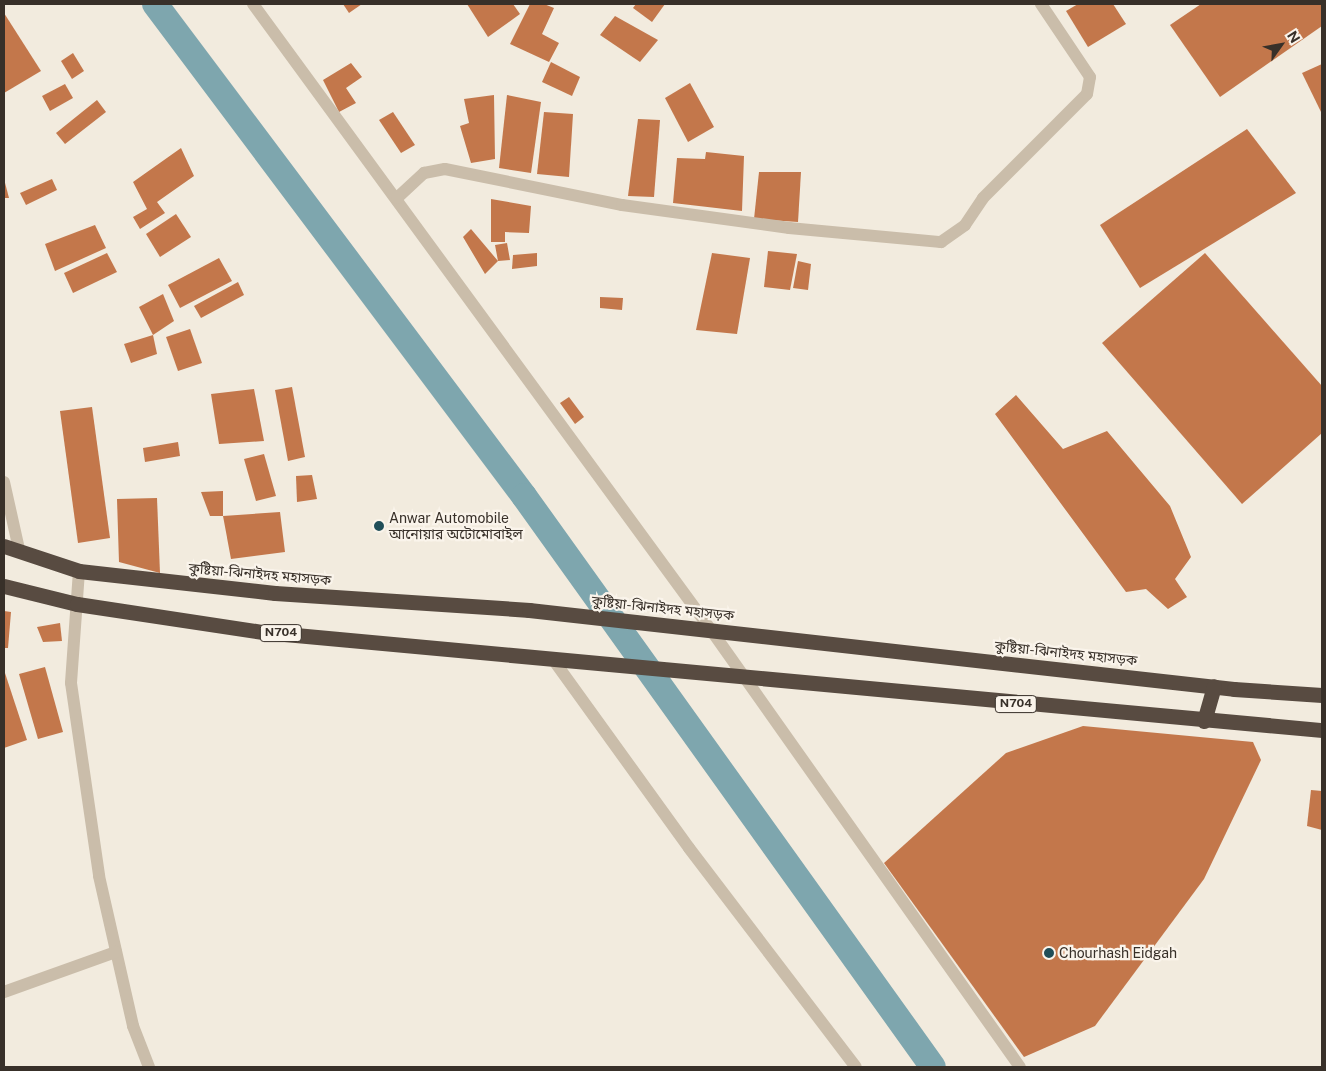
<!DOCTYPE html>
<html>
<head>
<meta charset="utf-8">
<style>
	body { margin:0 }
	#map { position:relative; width:1326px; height:1071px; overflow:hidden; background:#f2ebde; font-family:"Public Sans","Noto Sans Bengali",sans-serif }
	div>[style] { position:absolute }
	.canal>* { height:26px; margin:-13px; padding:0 13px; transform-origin:13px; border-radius:13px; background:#7ea6ae }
	.building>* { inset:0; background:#c3774b }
	.street>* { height:12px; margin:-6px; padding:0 6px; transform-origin:6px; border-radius:6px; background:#cabdaa }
	.highway>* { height:15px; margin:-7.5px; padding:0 7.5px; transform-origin:7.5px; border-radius:7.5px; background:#584b41 }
	.dots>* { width:14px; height:14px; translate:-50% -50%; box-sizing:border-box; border:2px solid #faf4eb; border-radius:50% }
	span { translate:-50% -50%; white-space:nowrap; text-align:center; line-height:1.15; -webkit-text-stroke:4.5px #faf4eb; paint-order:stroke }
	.shield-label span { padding:1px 4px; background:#faf4eb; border:1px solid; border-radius:4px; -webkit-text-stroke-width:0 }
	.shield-label { font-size:12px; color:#383029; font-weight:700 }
	.poi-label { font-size:14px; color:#383029 }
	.left { translate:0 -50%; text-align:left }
	.street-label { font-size:14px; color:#383029 }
	.frame { position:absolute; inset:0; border:5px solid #383029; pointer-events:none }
	.north { position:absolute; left:1256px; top:20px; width:50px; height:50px; -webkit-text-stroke:4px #faf4eb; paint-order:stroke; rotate:58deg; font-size:14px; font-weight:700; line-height:20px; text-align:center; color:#383029 }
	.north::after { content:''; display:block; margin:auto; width:18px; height:22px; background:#383029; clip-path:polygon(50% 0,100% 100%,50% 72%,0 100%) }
</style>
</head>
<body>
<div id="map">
	<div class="canal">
		<div style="left:155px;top:4px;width:615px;rotate:53.13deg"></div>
		<div style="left:524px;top:496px;width:702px;rotate:54.39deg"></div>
	</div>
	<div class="building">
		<div style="clip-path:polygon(343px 4px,362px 4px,349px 13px)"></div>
		<div style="clip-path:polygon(467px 4px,513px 4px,520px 14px,488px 37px)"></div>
		<div style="clip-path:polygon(530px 4px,544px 4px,554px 8px,542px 34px,559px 43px,549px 62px,510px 44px)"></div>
		<div style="clip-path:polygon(636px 4px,665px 4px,652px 22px,633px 8px)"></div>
		<div style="clip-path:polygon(1078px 4px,1113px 4px,1126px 24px,1088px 47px,1066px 11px)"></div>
		<div style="clip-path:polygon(1201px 4px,1322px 4px,1322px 26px,1220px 97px,1170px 25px)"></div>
		<div style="clip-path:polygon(4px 13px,41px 71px,4px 93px)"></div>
		<div style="clip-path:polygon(615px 16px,658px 40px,640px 62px,600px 35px)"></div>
		<div style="clip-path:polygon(73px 53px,84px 71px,72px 79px,61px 61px)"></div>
		<div style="clip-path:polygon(551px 62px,580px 77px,572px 96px,542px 82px)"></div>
		<div style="clip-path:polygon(351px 63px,362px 77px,346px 88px,356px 103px,339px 112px,323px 80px)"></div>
		<div style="clip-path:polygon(1322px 64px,1322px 114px,1302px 73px)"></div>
		<div style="clip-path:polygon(690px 83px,714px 127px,688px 142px,665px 98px)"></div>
		<div style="clip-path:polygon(65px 84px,73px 98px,50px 111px,42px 96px)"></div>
		<div style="clip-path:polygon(494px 95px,495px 159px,471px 163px,460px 126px,469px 123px,464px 99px)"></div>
		<div style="clip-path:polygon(507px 95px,541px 102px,531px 173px,499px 168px)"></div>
		<div style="clip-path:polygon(97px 100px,106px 112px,65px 144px,56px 133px)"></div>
		<div style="clip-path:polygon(393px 112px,415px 145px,401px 153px,379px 120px)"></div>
		<div style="clip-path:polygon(544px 112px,573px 114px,569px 177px,537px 174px)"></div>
		<div style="clip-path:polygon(638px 119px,660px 120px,654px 197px,628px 196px)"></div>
		<div style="clip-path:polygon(1247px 129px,1296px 193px,1140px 288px,1100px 225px)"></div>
		<div style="clip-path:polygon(181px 148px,194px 176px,157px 202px,165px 213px,140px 229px,133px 217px,147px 209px,133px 182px)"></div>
		<div style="clip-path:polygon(706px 152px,744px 156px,742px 211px,673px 203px,677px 158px,705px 159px)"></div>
		<div style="clip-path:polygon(759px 172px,801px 172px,798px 222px,754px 219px)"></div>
		<div style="clip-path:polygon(4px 179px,9px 198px,4px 198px)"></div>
		<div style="clip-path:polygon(52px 179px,57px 190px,26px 205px,20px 193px)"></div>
		<div style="clip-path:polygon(491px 199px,531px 206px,529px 233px,505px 232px,505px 242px,491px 242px)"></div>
		<div style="clip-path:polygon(176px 214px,191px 237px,160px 257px,146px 234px)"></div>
		<div style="clip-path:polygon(95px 225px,106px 248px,55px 271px,45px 244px)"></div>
		<div style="clip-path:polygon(471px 229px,498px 261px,495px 245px,507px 243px,510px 260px,498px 261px,485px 274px,463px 237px)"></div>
		<div style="clip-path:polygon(768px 251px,797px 254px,790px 290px,764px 287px)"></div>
		<div style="clip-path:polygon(107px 253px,117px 272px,73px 293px,64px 273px)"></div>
		<div style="clip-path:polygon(537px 253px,537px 266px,512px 269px,513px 255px)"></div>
		<div style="clip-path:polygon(712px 253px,750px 258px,737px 334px,696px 330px)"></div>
		<div style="clip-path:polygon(1205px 253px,1322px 386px,1322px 433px,1242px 504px,1102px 343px)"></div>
		<div style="clip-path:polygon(219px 258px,232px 281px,180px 308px,168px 285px)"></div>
		<div style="clip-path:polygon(798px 261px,811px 264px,808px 290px,793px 288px)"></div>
		<div style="clip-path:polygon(238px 282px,244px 295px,201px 318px,194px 306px)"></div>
		<div style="clip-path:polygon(163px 294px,174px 321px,153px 335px,139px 307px)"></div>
		<div style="clip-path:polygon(600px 297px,623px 298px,622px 310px,600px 308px)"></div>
		<div style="clip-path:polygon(190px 329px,202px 363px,178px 371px,166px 337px)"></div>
		<div style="clip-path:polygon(153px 335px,157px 354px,131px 363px,124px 344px)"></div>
		<div style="clip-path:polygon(292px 387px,305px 457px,288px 461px,275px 390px)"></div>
		<div style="clip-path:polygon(254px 389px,264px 441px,219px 444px,211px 394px)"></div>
		<div style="clip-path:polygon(1016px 395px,1063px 449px,1107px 431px,1170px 506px,1191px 557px,1175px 579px,1187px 597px,1168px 609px,1146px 589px,1126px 592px,995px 414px)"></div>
		<div style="clip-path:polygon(569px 397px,584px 417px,575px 424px,560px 403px)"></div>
		<div style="clip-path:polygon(92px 407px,110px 538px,78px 543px,60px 411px)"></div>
		<div style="clip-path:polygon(178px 442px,180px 456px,145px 462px,143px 448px)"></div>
		<div style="clip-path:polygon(264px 454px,276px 496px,256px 501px,244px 459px)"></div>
		<div style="clip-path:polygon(312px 475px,317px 499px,297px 502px,296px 476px)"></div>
		<div style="clip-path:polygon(223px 491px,223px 516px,210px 516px,201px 492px)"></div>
		<div style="clip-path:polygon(157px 498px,160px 573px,119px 562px,117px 499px)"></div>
		<div style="clip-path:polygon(280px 512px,285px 552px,231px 559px,223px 516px)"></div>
		<div style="clip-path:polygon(4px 611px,11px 612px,8px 648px,4px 648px)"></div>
		<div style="clip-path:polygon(60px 623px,62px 641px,43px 642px,37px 627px)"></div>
		<div style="clip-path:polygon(45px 667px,63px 732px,38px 739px,19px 674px)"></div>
		<div style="clip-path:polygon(4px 670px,27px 740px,4px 748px)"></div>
		<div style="clip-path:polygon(1083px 726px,1253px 742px,1261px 760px,1204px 879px,1095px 1026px,1024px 1057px,884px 863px,1006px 753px)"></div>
		<div style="clip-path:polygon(1311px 790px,1322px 791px,1322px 830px,1307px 826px)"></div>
	</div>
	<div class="street">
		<div style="left:253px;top:4px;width:776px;rotate:53.81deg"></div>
		<div style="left:711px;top:630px;width:535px;rotate:54.74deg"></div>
		<div style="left:397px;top:198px;width:37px;rotate:-43deg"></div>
		<div style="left:424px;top:173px;width:21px;rotate:-11deg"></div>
		<div style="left:445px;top:169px;width:181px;rotate:11.5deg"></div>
		<div style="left:622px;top:205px;width:169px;rotate:7.8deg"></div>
		<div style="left:789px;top:228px;width:153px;rotate:5.3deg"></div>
		<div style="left:941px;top:242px;width:29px;rotate:-35deg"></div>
		<div style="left:965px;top:225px;width:32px;rotate:-56deg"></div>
		<div style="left:983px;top:198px;width:147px;rotate:-45deg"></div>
		<div style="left:1087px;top:94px;width:17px;rotate:-80deg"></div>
		<div style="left:1090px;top:77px;width:88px;rotate:-123.9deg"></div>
		<div style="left:4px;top:482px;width:69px;rotate:77.4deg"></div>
		<div style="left:79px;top:571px;width:112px;rotate:94.1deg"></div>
		<div style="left:71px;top:683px;width:195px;rotate:81.7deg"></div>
		<div style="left:99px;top:876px;width:154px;rotate:77.2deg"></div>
		<div style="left:133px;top:1026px;width:44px;rotate:68.7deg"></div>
		<div style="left:552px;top:658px;width:234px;rotate:54.2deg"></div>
		<div style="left:689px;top:848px;width:275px;rotate:52.7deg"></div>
		<div style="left:4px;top:992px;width:119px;rotate:-19.7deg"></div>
	</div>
	<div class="highway">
		<div style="left:4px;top:546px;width:79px;rotate:18.4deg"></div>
		<div style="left:79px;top:571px;width:197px;rotate:6.4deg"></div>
		<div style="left:275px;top:593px;width:255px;rotate:3.8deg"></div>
		<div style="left:529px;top:610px;width:709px;rotate:6.39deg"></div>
		<div style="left:1234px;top:689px;width:88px;rotate:3.9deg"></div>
		<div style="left:4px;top:586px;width:75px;rotate:13.9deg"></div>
		<div style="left:77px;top:604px;width:188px;rotate:8.6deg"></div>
		<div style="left:263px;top:632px;width:1064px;rotate:5.29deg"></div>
		<div style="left:1204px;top:721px;width:36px;rotate:-74deg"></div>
	</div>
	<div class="dots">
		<div style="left:379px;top:526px;background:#204e58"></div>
		<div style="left:1049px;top:953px;background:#204e58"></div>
	</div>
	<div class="shield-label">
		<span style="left:281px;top:633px">N704</span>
		<span style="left:1016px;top:704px">N704</span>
	</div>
	<div class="poi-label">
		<span class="left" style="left:389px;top:526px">Anwar Automobile<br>আনোয়ার অটোমোবাইল</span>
		<span class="left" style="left:1059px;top:953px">Chourhash Eidgah</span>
	</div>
	<div class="street-label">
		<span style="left:260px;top:574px;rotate:5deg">কুষ্টিয়া-ঝিনাইদহ মহাসড়ক</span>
		<span style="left:663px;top:608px;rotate:6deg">কুষ্টিয়া-ঝিনাইদহ মহাসড়ক</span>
		<span style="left:1066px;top:653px;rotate:6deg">কুষ্টিয়া-ঝিনাইদহ মহাসড়ক</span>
	</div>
	<div class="frame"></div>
	<div class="north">N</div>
</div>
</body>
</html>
